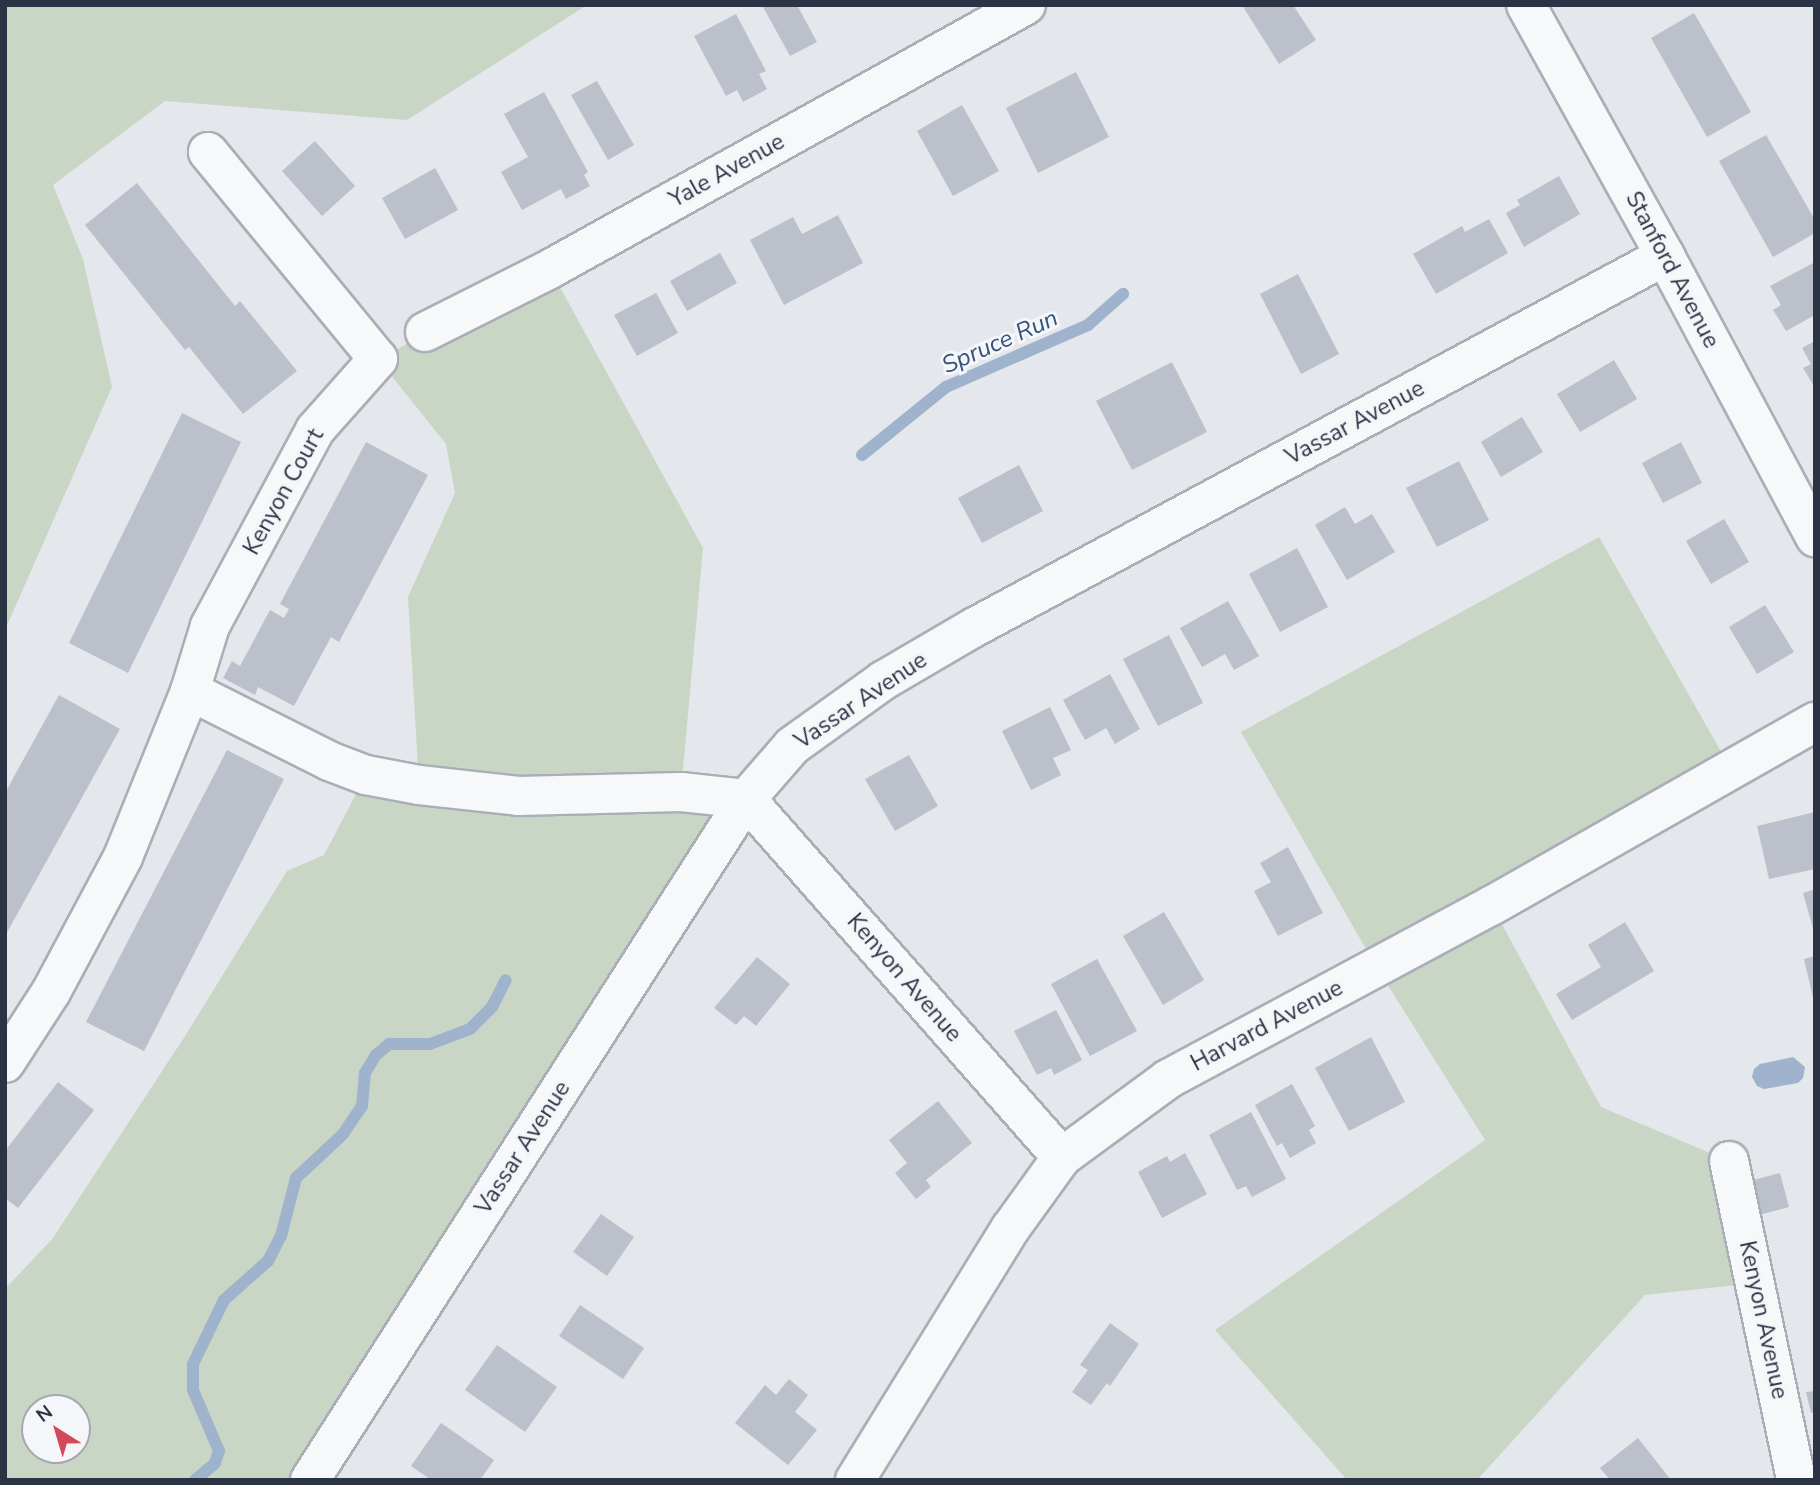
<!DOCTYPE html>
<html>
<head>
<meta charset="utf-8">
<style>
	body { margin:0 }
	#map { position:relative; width:1820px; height:1485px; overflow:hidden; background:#e4e7ec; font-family:"Nunito Sans",sans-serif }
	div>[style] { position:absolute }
	.green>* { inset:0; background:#c9d6c5 }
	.water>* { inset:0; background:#9fb4cc }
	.stream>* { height:12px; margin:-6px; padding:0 6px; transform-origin:6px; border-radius:6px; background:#9fb4cc }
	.building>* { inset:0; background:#bbc0ca }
	.roads { filter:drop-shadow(2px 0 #a9aeb7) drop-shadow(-2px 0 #a9aeb7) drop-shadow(0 2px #a9aeb7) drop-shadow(0 -2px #a9aeb7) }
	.minor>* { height:38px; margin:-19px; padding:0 19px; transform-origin:19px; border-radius:19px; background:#f7f8fa }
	span { translate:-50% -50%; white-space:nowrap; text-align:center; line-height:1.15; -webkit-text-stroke:6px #f4f6f9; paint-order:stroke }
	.street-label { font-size:23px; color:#2b3445 }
	.water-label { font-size:24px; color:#34527a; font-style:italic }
	.frame { position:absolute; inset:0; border:7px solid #2b3445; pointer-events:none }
	.north { position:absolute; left:21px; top:1394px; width:70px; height:70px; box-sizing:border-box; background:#f4f6f9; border:2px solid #a4a8b1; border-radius:50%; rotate:323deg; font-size:19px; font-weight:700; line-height:28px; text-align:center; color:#2b3445 }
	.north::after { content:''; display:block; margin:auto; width:24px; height:32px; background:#d1495b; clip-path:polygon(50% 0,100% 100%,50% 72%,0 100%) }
</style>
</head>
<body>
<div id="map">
	<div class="green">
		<div style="clip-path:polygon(5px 5px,587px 5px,407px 120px,165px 101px,53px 185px,83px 259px,112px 387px,5px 630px)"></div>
		<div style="clip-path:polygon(evenodd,550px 269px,703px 548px,681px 792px,746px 799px,310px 1480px,5px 1480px,5px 1289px,53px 1238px,185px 1036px,287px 871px,324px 855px,366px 775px,419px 785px,408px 597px,455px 493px,446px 444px,378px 359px,550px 269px,35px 1408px,77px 1408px,77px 1450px,35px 1450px,35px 1408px)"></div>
		<div style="clip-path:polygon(1599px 537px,1731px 769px,1492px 906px,1601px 1107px,1729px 1161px,1755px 1283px,1645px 1295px,1477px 1480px,1347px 1480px,1215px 1330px,1485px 1140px,1377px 968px,1241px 732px)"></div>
	</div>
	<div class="water">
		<div style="clip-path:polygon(1793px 1057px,1805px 1067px,1803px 1078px,1798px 1083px,1764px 1089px,1757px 1086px,1752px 1077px,1754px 1069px,1760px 1064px)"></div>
	</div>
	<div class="stream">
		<div style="left:862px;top:455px;width:108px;rotate:-39deg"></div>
		<div style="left:946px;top:387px;width:155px;rotate:-23.6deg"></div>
		<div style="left:1088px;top:325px;width:47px;rotate:-41.5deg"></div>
		<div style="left:195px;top:1480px;width:26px;rotate:-40deg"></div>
		<div style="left:215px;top:1463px;width:13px;rotate:-72deg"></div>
		<div style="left:219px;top:1451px;width:66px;rotate:-113.1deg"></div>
		<div style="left:193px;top:1390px;width:26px;rotate:-90deg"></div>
		<div style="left:193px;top:1364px;width:71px;rotate:-64.2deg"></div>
		<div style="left:224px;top:1300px;width:59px;rotate:-41.6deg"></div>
		<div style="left:268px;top:1261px;width:28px;rotate:-63deg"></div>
		<div style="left:281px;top:1236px;width:60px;rotate:-75.5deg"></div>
		<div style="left:296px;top:1178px;width:64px;rotate:-43.1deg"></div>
		<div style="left:343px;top:1134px;width:34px;rotate:-56deg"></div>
		<div style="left:362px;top:1106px;width:33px;rotate:-85deg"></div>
		<div style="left:365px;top:1073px;width:21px;rotate:-59deg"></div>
		<div style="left:376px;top:1055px;width:17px;rotate:-40deg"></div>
		<div style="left:389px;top:1044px;width:41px"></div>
		<div style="left:430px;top:1044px;width:43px;rotate:-20.6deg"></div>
		<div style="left:470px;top:1029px;width:31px;rotate:-45deg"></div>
		<div style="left:492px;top:1007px;width:30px;rotate:-63deg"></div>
	</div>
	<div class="building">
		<div style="clip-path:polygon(762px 5px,797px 5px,817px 42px,790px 56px)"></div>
		<div style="clip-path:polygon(1242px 5px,1293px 5px,1316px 40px,1279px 64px)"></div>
		<div style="clip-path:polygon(1694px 13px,1751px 112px,1707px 137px,1651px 38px)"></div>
		<div style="clip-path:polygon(736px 14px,766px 71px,759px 74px,767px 89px,743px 102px,737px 90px,726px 96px,694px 36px)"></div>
		<div style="clip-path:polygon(1076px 72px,1109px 137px,1038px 173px,1006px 108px)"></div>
		<div style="clip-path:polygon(597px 81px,634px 145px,608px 160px,571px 95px)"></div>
		<div style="clip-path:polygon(544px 92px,588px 172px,584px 175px,590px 186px,566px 199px,561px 189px,522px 210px,501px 172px,528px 157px,504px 114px)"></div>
		<div style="clip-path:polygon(962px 105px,999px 171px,953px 196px,917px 131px)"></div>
		<div style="clip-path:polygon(1766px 135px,1815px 220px,1815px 233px,1773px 257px,1719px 161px)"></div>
		<div style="clip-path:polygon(315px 141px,355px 186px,322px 216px,282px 171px)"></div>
		<div style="clip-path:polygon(435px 168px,458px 210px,405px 239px,382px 198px)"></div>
		<div style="clip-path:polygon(1559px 176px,1580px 214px,1524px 247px,1506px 213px,1520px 205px,1517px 200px)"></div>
		<div style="clip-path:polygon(137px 183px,235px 306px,240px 301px,297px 371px,243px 414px,189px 347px,185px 350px,85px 225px)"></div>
		<div style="clip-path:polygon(838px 215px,863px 263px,784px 305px,750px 240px,793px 217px,802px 234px)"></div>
		<div style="clip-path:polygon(1489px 219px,1508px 253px,1436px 294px,1413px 254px,1462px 226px,1465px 232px)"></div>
		<div style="clip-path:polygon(720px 253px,737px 283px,687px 311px,670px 281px)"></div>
		<div style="clip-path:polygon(1815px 262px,1815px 315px,1786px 331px,1773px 310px,1781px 305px,1770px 286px)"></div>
		<div style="clip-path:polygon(1298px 274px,1339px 354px,1301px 374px,1260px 294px)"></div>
		<div style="clip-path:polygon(656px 293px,678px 333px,637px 356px,614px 315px)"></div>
		<div style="clip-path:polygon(1815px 341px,1815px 388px,1803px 368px,1811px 364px,1802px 348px)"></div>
		<div style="clip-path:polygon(1614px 360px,1637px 399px,1580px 432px,1557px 394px)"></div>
		<div style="clip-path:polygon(1172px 362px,1207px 432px,1132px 470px,1096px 401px)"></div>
		<div style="clip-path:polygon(182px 413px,241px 442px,128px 673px,69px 643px)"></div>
		<div style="clip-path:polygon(1522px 417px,1543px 452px,1501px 477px,1481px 442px)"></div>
		<div style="clip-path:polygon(366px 442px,428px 475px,339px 642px,331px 637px,294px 706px,258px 687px,255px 695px,223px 678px,232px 661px,240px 666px,270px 610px,284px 618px,289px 609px,280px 604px)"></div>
		<div style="clip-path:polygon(1681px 442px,1702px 483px,1663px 503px,1642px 463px)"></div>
		<div style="clip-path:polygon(1459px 461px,1489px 520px,1437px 547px,1406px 488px)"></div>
		<div style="clip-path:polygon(1019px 465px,1043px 511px,982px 543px,958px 498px)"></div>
		<div style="clip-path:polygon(1345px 507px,1355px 524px,1372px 514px,1395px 552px,1347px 580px,1315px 525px)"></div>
		<div style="clip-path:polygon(1724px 519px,1749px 562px,1711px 584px,1686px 541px)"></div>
		<div style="clip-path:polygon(1297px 548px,1328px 607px,1280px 632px,1249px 574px)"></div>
		<div style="clip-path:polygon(1228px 601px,1259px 656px,1234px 670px,1225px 654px,1202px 667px,1180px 628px)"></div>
		<div style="clip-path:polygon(1765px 605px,1794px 652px,1757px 674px,1729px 627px)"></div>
		<div style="clip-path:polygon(1169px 635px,1203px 703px,1158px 726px,1123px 659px)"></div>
		<div style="clip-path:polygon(1110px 674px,1140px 729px,1115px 744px,1106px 728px,1085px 740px,1063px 700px)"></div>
		<div style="clip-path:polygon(59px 695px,120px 729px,5px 936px,5px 793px)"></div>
		<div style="clip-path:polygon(1050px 707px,1071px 750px,1053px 758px,1061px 775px,1031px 790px,1002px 731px)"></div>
		<div style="clip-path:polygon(227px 750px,284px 779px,144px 1051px,86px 1022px)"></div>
		<div style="clip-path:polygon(909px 755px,938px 806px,895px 831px,865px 779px)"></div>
		<div style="clip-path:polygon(1815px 812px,1815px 869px,1769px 879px,1757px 826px)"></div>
		<div style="clip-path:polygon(1288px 847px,1323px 913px,1278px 936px,1254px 891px,1271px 882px,1260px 863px)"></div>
		<div style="clip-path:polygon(1815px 889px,1815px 932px,1814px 932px,1803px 893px)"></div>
		<div style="clip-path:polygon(1164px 912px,1204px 980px,1163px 1005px,1123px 936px)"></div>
		<div style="clip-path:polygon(1625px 922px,1654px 971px,1572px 1020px,1556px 994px,1601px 967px,1588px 945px)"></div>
		<div style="clip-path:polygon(1815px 956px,1815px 1002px,1814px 1002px,1804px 959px)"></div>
		<div style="clip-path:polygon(757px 957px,790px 984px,756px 1026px,744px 1016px,736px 1025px,714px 1008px)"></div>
		<div style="clip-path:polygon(1097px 959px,1137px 1031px,1090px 1056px,1051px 984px)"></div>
		<div style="clip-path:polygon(1056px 1010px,1082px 1060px,1054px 1075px,1051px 1068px,1037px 1075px,1014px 1031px)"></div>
		<div style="clip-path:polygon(1371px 1037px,1405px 1102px,1349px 1131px,1315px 1068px)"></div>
		<div style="clip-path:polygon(58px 1082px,94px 1110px,18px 1208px,5px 1198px,5px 1151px)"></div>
		<div style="clip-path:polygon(1292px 1084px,1315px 1126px,1309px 1130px,1316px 1143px,1290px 1158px,1282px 1143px,1277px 1146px,1255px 1105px)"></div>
		<div style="clip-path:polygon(938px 1101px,972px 1143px,926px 1180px,931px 1187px,916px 1199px,895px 1173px,907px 1163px,889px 1140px)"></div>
		<div style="clip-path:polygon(1251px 1112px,1286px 1179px,1252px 1197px,1246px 1186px,1237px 1190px,1209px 1135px)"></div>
		<div style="clip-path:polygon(1185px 1153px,1207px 1194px,1162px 1218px,1138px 1172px,1167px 1156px,1170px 1162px)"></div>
		<div style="clip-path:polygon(1780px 1173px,1789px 1207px,1755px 1216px,1746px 1182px)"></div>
		<div style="clip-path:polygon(601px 1214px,634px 1237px,607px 1276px,573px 1252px)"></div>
		<div style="clip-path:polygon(580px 1305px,644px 1348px,623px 1379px,559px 1336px)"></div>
		<div style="clip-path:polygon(1110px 1323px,1139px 1344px,1110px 1386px,1107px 1383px,1091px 1405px,1072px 1392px,1088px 1370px,1080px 1365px)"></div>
		<div style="clip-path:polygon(497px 1345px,557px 1387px,525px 1432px,465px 1390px)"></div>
		<div style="clip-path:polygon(789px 1379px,808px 1395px,795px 1412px,817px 1430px,788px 1465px,735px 1423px,765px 1385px,776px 1395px)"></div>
		<div style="clip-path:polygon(1815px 1391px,1815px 1412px,1811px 1413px,1806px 1392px)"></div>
		<div style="clip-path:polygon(441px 1423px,494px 1460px,480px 1480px,431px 1480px,411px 1466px)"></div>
		<div style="clip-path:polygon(1638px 1438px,1671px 1480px,1610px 1480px,1600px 1468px)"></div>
	</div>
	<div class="roads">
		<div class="minor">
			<div style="left:1526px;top:5px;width:287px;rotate:61deg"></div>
			<div style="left:1665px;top:256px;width:319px;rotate:61.9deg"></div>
			<div style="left:425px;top:332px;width:140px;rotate:-26.7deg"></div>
			<div style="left:550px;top:269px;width:544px;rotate:-29.01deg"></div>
			<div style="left:190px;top:691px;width:156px;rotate:26.7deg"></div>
			<div style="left:329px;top:761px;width:40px;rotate:21deg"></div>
			<div style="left:366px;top:775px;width:54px;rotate:10.7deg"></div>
			<div style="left:419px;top:785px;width:100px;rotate:6.3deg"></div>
			<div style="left:518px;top:796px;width:163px;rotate:-1.4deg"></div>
			<div style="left:681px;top:792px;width:65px;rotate:6.1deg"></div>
			<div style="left:746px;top:799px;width:478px;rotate:48.6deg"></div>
			<div style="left:5px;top:1063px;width:85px;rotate:-57.1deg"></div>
			<div style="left:51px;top:992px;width:153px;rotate:-61.9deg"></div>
			<div style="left:123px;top:857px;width:179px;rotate:-68deg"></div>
			<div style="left:190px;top:691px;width:68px;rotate:-72.9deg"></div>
			<div style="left:210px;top:626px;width:222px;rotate:-61.8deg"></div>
			<div style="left:315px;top:430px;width:95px;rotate:-48.4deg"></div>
			<div style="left:378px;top:359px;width:268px;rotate:-129.4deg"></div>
			<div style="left:1729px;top:1161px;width:326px;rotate:78.1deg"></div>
			<div style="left:310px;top:1480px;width:809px;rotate:-57.37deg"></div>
			<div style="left:746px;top:799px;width:70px;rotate:-49deg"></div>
			<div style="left:792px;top:746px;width:113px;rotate:-35.7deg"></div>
			<div style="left:884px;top:680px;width:103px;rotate:-30.3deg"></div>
			<div style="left:973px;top:628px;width:786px;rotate:-28.26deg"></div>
			<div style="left:855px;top:1480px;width:295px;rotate:-58.3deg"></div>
			<div style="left:1010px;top:1229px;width:89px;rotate:-54.2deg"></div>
			<div style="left:1062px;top:1157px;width:132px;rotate:-36.3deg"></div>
			<div style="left:1168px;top:1079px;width:366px;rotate:-28.2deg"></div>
			<div style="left:1491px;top:906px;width:373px;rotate:-29.6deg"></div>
		</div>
	</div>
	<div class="street-label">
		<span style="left:727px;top:171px;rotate:-29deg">Yale Avenue</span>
		<span style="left:1672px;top:270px;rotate:62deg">Stanford Avenue</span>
		<span style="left:1355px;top:423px;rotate:-28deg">Vassar Avenue</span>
		<span style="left:284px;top:492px;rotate:-61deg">Kenyon Court</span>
		<span style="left:861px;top:701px;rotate:-34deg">Vassar Avenue</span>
		<span style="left:904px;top:978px;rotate:49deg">Kenyon Avenue</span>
		<span style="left:1267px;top:1026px;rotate:-28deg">Harvard Avenue</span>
		<span style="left:523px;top:1148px;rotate:-57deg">Vassar Avenue</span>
		<span style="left:1763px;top:1320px;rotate:78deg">Kenyon Avenue</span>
	</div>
	<div class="water-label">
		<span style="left:1000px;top:342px;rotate:-24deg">Spruce Run</span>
	</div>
	<div class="frame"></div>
	<div class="north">N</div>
</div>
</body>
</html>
